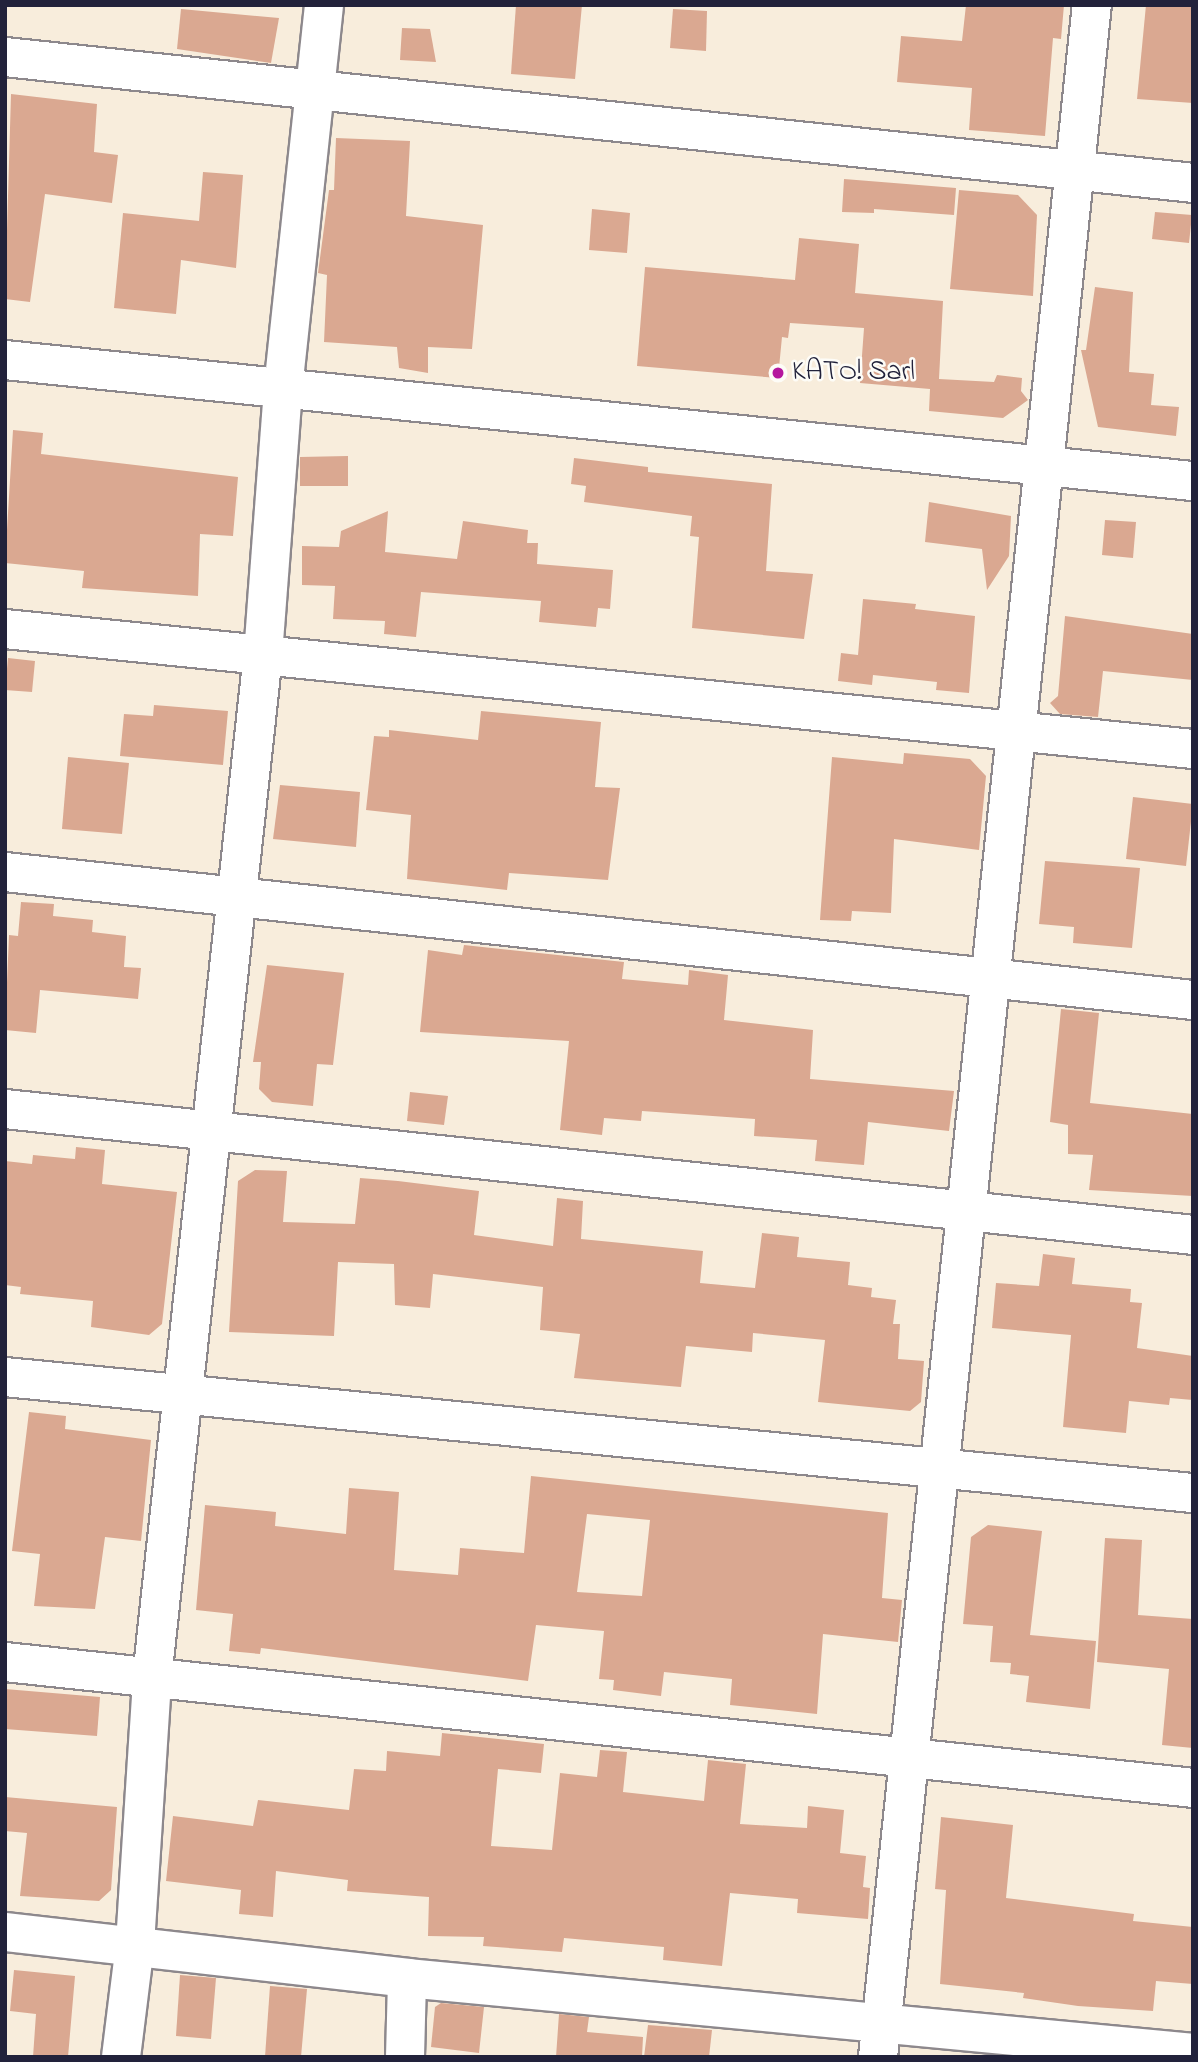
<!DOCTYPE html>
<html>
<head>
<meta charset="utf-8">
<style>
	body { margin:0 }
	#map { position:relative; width:1198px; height:2062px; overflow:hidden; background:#f8eddc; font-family:"Indie Flower",sans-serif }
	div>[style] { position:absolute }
	.building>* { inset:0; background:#daa891 }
	.roads { filter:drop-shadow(2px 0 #8d888c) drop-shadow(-2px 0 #8d888c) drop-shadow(0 2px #8d888c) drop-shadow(0 -2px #8d888c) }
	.minor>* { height:38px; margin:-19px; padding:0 19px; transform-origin:19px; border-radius:19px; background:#fff }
	.dots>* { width:19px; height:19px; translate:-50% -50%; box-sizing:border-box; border:4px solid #fdfcf7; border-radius:50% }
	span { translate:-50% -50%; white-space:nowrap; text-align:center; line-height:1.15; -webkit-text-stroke:5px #fdfcf7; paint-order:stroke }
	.poi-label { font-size:28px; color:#22223b }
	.left { translate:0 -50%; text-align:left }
	.frame { position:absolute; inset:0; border:7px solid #22223b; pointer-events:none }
</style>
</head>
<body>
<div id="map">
	<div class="building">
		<div style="clip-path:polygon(516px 5px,582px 5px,575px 79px,511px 74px)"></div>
		<div style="clip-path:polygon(966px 5px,1064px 5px,1061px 39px,1053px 38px,1045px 136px,969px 130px,972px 88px,897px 82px,901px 36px,962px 41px)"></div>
		<div style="clip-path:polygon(1146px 5px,1193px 5px,1193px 103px,1137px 99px)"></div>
		<div style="clip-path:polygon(181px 9px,279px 18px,271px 63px,177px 49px)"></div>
		<div style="clip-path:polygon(673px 9px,707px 11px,706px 51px,670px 48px)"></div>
		<div style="clip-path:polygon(402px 28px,430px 29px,436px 62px,400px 60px)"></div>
		<div style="clip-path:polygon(11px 94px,97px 104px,94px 152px,118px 155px,112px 203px,45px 194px,30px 302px,5px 299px)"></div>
		<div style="clip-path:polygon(336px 138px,410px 141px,406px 216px,483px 225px,472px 349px,428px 347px,428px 373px,399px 368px,397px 347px,324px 342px,327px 275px,318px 273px,329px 190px,334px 190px)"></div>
		<div style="clip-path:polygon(203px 172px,243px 175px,236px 268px,181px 260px,176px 314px,114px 308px,123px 213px,199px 221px)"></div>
		<div style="clip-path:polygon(844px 179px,956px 188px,954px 215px,874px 209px,874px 213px,842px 212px)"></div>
		<div style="clip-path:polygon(959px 190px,1018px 195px,1037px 215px,1033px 296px,950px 289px)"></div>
		<div style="clip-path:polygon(592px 209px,630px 213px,627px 253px,589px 250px)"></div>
		<div style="clip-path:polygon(1155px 212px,1192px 215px,1189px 243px,1152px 239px)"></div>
		<div style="clip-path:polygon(799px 238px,859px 244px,855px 293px,943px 301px,939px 379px,994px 382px,997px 375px,1022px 378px,1021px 391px,1028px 400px,1003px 418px,929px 411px,930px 389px,860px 383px,864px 328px,790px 323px,788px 338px,782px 337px,778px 378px,637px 366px,645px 267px,795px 280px)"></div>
		<div style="clip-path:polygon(1095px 287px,1133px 292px,1129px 372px,1154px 374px,1151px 405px,1179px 407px,1176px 436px,1098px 427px,1081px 350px,1086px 350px)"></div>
		<div style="clip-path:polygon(13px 430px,43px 433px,41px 454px,238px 477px,233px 536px,200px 534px,198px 596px,82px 588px,84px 571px,5px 563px)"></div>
		<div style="clip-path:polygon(348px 456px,348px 486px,300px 486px,300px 457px)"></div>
		<div style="clip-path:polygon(574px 458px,648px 467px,648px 472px,772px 484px,766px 571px,813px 574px,804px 639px,692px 628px,699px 537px,690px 536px,692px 516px,584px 502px,586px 486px,571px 484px)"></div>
		<div style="clip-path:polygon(929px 502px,1011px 516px,1009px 556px,987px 590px,982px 549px,925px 542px)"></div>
		<div style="clip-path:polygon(388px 511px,385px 552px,457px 559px,463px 521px,528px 530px,527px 543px,538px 543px,537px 564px,613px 570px,610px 609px,598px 608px,596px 627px,539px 622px,541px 601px,421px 592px,416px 637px,384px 634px,385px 621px,333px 619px,335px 586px,302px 585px,302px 546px,339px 547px,341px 531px)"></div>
		<div style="clip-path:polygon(1105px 520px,1136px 522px,1133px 558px,1102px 555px)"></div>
		<div style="clip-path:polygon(863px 599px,916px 604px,915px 609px,975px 616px,969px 693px,936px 690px,937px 682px,873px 675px,872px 685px,838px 681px,841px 653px,858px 655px)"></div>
		<div style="clip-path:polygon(1065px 616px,1193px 634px,1193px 680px,1103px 671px,1098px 717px,1060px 714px,1050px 703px,1058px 696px)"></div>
		<div style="clip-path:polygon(8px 658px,35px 661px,32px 692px,5px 690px)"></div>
		<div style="clip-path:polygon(154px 705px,228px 711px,223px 765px,120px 756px,124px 714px,153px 716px)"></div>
		<div style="clip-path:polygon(481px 711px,601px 722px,595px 787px,620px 788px,608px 880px,509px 873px,507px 890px,407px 879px,411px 815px,366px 810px,374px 736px,389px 737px,389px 730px,478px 740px)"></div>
		<div style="clip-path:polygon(904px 753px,970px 759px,986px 776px,979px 850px,894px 839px,891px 913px,852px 911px,851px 921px,820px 920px,832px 757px,903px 764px)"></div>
		<div style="clip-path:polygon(68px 757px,129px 763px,122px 834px,62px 829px)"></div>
		<div style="clip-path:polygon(280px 785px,360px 792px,356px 847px,273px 839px)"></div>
		<div style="clip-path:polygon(1133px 797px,1193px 804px,1186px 866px,1126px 859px)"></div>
		<div style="clip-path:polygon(1045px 861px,1140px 868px,1132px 948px,1073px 943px,1074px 927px,1039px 924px)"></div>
		<div style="clip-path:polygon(21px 902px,54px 904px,53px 916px,93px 920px,92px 932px,126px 936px,124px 967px,141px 968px,138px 999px,40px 990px,36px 1033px,5px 1030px,9px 935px,18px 936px)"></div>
		<div style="clip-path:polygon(464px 945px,624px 962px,622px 979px,688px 985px,689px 970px,728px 975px,724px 1020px,813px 1030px,810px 1079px,954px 1091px,949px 1131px,868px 1122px,864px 1165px,815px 1161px,817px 1140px,754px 1136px,755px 1119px,642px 1111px,641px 1121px,604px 1118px,602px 1135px,560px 1130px,569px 1041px,420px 1032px,428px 950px,462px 955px)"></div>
		<div style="clip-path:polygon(267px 965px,344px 973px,333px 1065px,317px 1064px,313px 1106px,272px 1102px,259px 1089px,261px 1062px,253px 1062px)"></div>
		<div style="clip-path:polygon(1061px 1009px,1099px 1013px,1090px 1103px,1193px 1114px,1193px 1196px,1089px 1190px,1093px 1155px,1068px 1154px,1068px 1125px,1050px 1122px)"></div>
		<div style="clip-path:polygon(410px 1092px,448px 1096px,444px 1125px,407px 1121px)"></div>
		<div style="clip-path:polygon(76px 1147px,105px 1150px,102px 1184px,177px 1192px,162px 1324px,149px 1335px,91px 1327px,93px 1301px,20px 1294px,21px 1287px,5px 1285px,5px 1161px,32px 1164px,33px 1155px,75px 1159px)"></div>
		<div style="clip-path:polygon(255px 1170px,287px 1171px,283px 1222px,355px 1224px,360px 1178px,398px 1181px,479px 1191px,474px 1235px,553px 1246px,557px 1198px,583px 1201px,581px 1239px,703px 1251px,700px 1283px,755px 1288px,762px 1233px,799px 1237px,797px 1257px,850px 1262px,848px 1285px,872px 1288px,871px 1297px,896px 1300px,893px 1324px,900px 1324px,898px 1359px,924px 1361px,921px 1402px,910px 1411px,818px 1402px,825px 1340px,753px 1333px,752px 1352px,686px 1346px,681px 1387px,574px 1378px,580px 1334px,540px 1330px,543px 1287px,433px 1274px,430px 1308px,395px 1305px,394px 1264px,338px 1262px,334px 1336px,229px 1332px,238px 1181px)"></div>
		<div style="clip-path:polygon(1043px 1254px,1075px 1258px,1072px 1284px,1131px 1289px,1130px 1302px,1142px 1303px,1137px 1348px,1193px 1356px,1193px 1400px,1170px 1398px,1169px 1405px,1129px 1401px,1126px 1433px,1063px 1427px,1071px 1335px,992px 1328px,996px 1283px,1039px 1286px)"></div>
		<div style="clip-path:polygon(29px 1412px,66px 1416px,65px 1429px,151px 1440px,141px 1541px,105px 1537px,95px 1609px,34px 1606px,40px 1554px,12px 1551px)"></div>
		<div style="clip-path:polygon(evenodd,531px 1476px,888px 1513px,882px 1598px,902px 1600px,898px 1642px,823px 1634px,817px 1714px,730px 1705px,732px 1679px,664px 1672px,661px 1696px,613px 1690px,614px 1680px,599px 1679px,604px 1631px,536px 1625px,528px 1681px,261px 1648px,260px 1654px,229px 1651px,233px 1614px,196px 1610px,205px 1505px,276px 1512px,275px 1526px,346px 1534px,349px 1488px,399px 1492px,394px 1570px,458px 1575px,460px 1548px,524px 1553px,531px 1476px,587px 1514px,650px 1520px,642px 1596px,577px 1592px,587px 1514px)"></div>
		<div style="clip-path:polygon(988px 1525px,1042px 1531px,1030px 1635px,1096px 1641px,1090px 1709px,1026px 1702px,1029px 1676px,1010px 1674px,1011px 1663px,990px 1662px,993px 1626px,963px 1624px,971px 1537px)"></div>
		<div style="clip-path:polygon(1105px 1538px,1142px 1540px,1138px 1615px,1193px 1619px,1193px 1748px,1162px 1745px,1169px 1669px,1097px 1662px)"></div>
		<div style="clip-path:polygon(5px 1689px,100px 1697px,97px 1736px,5px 1729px)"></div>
		<div style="clip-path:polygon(442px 1733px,544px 1744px,541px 1773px,498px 1769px,491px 1846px,552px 1850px,560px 1773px,597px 1777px,600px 1750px,627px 1752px,623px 1792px,704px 1801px,708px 1760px,746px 1764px,740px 1824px,807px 1828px,808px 1806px,844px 1810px,840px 1853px,866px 1856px,863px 1887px,870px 1888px,868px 1919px,797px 1913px,798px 1899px,730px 1893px,722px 1966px,663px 1960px,664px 1947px,564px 1938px,562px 1952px,483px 1946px,484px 1937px,428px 1936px,429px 1897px,347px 1891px,348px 1880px,276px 1871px,273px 1917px,239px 1914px,241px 1890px,166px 1881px,173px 1816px,253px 1826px,258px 1800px,349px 1810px,354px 1769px,386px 1771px,387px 1751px,440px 1756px)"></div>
		<div style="clip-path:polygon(5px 1797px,117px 1807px,111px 1890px,99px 1901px,20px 1896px,27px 1833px,5px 1831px)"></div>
		<div style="clip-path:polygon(941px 1817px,1013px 1825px,1006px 1898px,1134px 1914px,1133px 1921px,1193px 1927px,1193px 1984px,1156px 1981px,1153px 2011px,1078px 2006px,1023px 1998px,1024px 1993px,940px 1984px,946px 1890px,935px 1889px)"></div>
		<div style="clip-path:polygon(14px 1970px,75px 1976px,68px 2057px,33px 2057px,36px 2014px,10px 2011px)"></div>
		<div style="clip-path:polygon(180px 1975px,216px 1978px,211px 2039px,176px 2036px)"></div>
		<div style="clip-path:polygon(270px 1986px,307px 1989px,301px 2057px,265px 2057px)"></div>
		<div style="clip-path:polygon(441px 2003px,484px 2007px,479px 2053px,431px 2047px,435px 2007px)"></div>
		<div style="clip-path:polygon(559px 2014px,589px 2017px,587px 2032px,643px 2037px,642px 2057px,556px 2057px)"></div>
		<div style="clip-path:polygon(648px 2025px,712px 2030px,709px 2057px,644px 2057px)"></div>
	</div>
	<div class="roads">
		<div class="minor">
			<div style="left:5px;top:57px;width:1195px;rotate:6.05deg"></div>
			<div style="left:5px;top:360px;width:1194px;rotate:5.82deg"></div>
			<div style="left:5px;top:629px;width:1194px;rotate:5.77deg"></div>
			<div style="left:5px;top:872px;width:1195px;rotate:6.15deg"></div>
			<div style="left:5px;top:1109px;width:1195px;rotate:6.05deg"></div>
			<div style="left:5px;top:1377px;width:1194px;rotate:5.58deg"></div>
			<div style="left:5px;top:1662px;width:1195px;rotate:6.05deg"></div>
			<div style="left:5px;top:1932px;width:405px;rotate:6.5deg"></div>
			<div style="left:407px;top:1978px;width:790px;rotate:5.45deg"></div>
			<div style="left:121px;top:2057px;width:114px;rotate:-82.9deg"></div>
			<div style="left:135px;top:1944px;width:267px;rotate:-86.3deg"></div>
			<div style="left:152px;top:1678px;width:1029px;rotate:-83.81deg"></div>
			<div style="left:263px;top:655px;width:267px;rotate:-85.7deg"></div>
			<div style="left:283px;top:389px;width:386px;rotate:-83.9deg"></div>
			<div style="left:405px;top:2057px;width:79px;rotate:-88.5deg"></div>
			<div style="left:878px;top:2057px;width:2063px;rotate:-84.05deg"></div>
		</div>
	</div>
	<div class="dots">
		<div style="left:778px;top:373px;background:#b5179e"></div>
	</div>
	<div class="poi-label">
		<span class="left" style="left:792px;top:373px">KATO! Sarl</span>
	</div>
	<div class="frame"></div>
</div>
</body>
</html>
